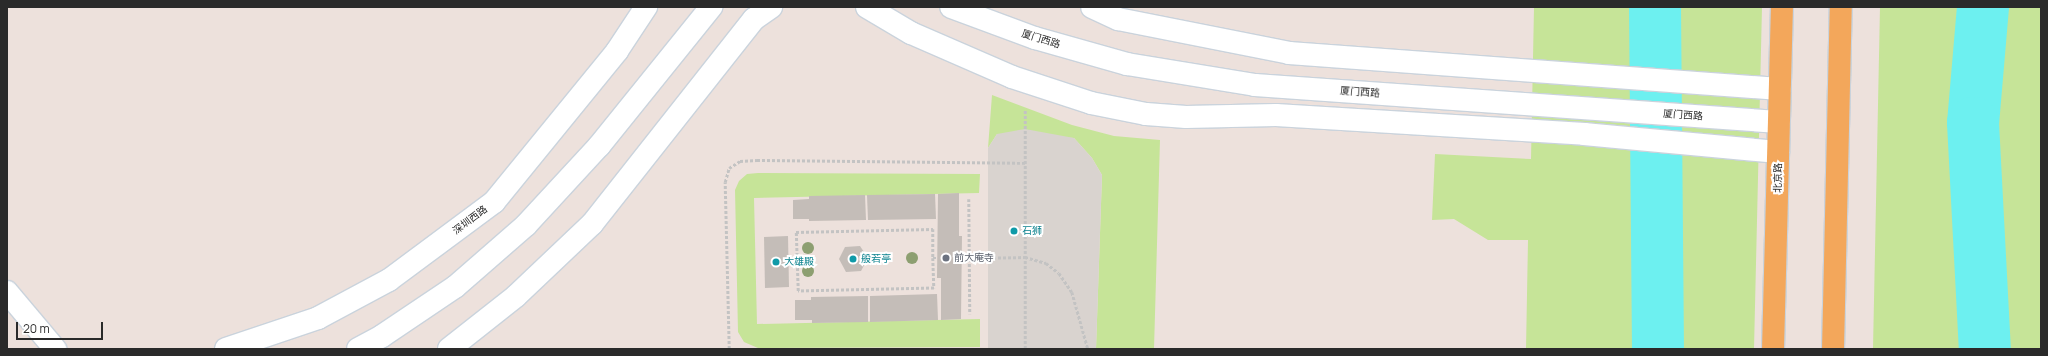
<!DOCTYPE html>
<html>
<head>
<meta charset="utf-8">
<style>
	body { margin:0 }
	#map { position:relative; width:2048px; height:356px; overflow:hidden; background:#ede1dc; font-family:Manrope,"Noto Sans SC",sans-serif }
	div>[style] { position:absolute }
	.green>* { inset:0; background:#c6e498 }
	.plaza>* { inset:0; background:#d9d3cf }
	.river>* { height:52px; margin:-26px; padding:0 26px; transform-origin:26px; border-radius:26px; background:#6df0f0 }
	.building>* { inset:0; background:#c4bdb8 }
	.path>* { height:2.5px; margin-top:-1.25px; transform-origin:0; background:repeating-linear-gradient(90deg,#c3c3c3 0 3px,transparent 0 5px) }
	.roads { filter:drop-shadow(1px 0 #cad3dc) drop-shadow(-1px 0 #cad3dc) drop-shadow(0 1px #cad3dc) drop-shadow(0 -1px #cad3dc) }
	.minor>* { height:22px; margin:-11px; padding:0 11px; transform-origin:11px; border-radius:11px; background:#fff }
	.major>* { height:22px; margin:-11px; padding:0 11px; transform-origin:11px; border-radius:11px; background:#f3a75b }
	.trees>* { width:12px; height:12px; margin:-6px; border-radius:50%; background:#8d9f71 }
	.dots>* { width:11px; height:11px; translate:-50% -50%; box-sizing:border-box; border:2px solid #fff; border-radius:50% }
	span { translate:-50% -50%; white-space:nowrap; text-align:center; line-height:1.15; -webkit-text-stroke:4px #fff; paint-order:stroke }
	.street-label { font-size:10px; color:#2a2a2a }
	.culture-label { font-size:10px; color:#0d838f }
	.left { translate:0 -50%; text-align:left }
	.worship-label { font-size:10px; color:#5b616d }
	.frame { position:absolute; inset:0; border:8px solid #2a2a2a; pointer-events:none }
	.scale { position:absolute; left:16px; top:322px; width:87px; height:18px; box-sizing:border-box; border:2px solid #2a2a2a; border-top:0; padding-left:5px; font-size:12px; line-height:14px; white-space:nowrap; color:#2a2a2a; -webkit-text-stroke:3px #fff; paint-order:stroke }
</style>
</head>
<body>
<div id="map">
	<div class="green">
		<div style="clip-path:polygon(1534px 7px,1762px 7px,1754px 349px,1526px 349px,1528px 240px,1488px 240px,1454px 219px,1432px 220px,1435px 154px,1531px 159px)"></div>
		<div style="clip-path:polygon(1880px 7px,2041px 7px,2041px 349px,1873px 349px)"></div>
		<div style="clip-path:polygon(992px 95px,1072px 125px,1114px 136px,1160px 140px,1154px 349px,1096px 349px,1102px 175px,1092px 158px,1074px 138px,997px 134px,988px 148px)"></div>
		<div style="clip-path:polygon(758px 173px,980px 174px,979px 193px,754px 198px,757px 324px,980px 319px,980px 347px,758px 348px,744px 342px,738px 332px,735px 190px,739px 181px,747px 174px)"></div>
	</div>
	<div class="plaza">
		<div style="clip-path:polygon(1025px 129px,1074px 138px,1092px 158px,1102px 175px,1096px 349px,988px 349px,988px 148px,997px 134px)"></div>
	</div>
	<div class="river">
		<div style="left:1655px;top:7px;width:342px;rotate:89.5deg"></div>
		<div style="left:1983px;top:7px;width:116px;rotate:94.9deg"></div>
		<div style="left:1973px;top:123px;width:226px;rotate:87deg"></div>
	</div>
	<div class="building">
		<div style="clip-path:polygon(959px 193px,959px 236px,962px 236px,961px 319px,941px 320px,941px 278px,937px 278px,938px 194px)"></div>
		<div style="clip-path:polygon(935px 194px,936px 219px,868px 220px,867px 195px)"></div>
		<div style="clip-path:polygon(865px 195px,866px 220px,809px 221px,809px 219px,793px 219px,793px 200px,809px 199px,809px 196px)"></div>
		<div style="clip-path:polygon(788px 236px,789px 287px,765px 288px,764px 237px)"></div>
		<div style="clip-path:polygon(860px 246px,868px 258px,861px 271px,846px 272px,839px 259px,845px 247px)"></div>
		<div style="clip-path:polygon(937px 294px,938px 320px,870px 322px,870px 296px)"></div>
		<div style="clip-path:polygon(868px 296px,868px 322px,812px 323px,812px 320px,795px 320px,795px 300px,811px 300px,811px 297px)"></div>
	</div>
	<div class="path">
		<div style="left:969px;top:199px;width:115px;rotate:89.5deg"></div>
		<div style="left:933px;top:258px;width:30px;rotate:88deg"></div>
		<div style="left:934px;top:288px;width:136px;rotate:178.7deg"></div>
		<div style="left:798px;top:291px;width:59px;rotate:-91.9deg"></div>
		<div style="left:796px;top:232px;width:137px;rotate:-1.3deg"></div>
		<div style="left:933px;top:229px;width:29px;rotate:90deg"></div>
		<div style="left:933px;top:258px;width:3px"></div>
		<div style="left:963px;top:258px;width:62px;rotate:-0.9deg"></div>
		<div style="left:1025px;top:257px;width:22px;rotate:16deg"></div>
		<div style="left:1046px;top:263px;width:16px;rotate:38deg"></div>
		<div style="left:1059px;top:273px;width:23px;rotate:56deg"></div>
		<div style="left:1072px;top:292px;width:59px;rotate:74.3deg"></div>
		<div style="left:729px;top:349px;width:167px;rotate:-91.4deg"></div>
		<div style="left:725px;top:182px;width:15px;rotate:-74deg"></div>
		<div style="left:729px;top:168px;width:13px;rotate:-32deg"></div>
		<div style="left:740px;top:161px;width:17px;rotate:-3deg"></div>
		<div style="left:757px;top:160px;width:268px;rotate:0.6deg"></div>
		<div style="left:1025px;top:349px;width:240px;rotate:-90deg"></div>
	</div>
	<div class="roads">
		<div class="minor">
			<div style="left:867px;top:7px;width:51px;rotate:30.6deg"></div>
			<div style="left:911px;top:33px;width:110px;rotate:23.5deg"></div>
			<div style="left:1012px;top:77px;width:83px;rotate:18.2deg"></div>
			<div style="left:1091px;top:103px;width:56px;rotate:11.3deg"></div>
			<div style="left:1146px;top:114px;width:40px;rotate:4.3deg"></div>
			<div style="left:1186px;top:117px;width:90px;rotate:-1.3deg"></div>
			<div style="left:1276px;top:115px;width:309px;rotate:3.5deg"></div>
			<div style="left:1584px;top:134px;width:195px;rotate:5.3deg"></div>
			<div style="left:951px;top:7px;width:90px;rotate:20.3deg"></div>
			<div style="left:1035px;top:38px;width:96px;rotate:15.8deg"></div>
			<div style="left:1127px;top:64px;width:130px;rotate:9.3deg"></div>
			<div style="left:1255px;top:85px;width:525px;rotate:4.04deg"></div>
			<div style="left:1092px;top:7px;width:29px;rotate:25deg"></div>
			<div style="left:1118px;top:19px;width:174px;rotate:11.2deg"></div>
			<div style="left:1289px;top:53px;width:492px;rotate:4.2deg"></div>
			<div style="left:7px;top:292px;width:75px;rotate:49.9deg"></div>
			<div style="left:226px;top:349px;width:97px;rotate:-18.6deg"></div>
			<div style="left:318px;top:318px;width:81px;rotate:-28.2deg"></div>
			<div style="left:389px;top:280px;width:131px;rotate:-36.6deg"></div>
			<div style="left:494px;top:202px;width:195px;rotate:-50.8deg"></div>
			<div style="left:617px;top:51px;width:53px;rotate:-56.6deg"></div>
			<div style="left:358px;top:349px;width:27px;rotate:-28deg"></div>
			<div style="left:382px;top:336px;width:88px;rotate:-33.9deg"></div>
			<div style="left:455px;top:287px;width:94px;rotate:-41.1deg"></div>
			<div style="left:526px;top:225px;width:108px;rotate:-47.3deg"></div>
			<div style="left:599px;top:146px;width:179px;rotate:-51.1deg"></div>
			<div style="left:449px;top:349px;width:85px;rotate:-38.3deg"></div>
			<div style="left:516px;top:296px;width:105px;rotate:-43.5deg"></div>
			<div style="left:592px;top:224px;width:261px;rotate:-51.7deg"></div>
			<div style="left:754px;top:19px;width:21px;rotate:-35deg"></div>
		</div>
		<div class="major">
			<div style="left:1773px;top:349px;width:342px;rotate:-88.5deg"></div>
			<div style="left:1833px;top:349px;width:342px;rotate:-88.7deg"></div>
		</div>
	</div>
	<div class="trees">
		<div style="left:808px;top:248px"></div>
		<div style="left:912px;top:258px"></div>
		<div style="left:808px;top:271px"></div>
	</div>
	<div class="dots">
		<div style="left:1014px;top:231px;background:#0f9aa8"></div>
		<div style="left:946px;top:258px;background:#6b7280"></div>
		<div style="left:853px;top:259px;background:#0f9aa8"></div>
		<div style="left:776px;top:262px;background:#0f9aa8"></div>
	</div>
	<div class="street-label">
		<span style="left:1041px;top:39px;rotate:17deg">厦门西路</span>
		<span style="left:1360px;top:92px;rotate:4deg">厦门西路</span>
		<span style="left:1683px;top:115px;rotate:4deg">厦门西路</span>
		<span style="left:1778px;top:178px;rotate:-89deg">北京路</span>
		<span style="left:470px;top:220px;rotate:-37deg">深圳西路</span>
	</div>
	<div class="culture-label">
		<span class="left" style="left:1022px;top:231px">石狮</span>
		<span class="left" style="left:861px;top:259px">般若亭</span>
		<span class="left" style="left:784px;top:262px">大雄殿</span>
	</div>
	<div class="worship-label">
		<span class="left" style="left:954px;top:258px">前大庵寺</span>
	</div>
	<div class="frame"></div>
	<div class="scale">20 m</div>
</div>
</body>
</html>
